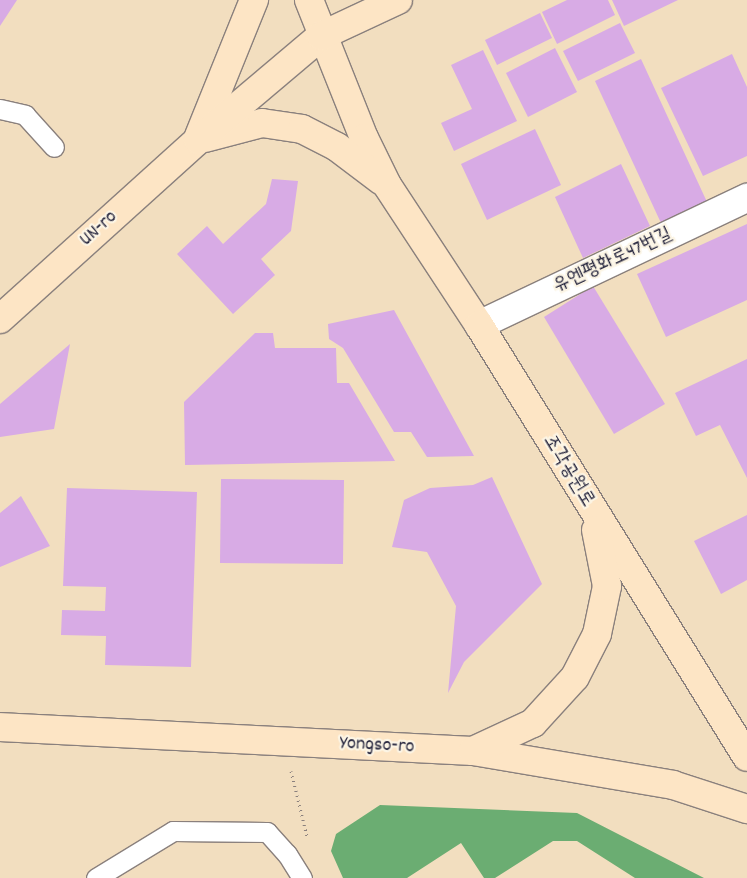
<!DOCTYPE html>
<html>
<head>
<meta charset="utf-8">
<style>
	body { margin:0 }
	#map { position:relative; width:747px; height:878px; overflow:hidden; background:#f2debf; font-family:Dekko,"Poor Story",sans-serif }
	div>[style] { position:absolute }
	.forest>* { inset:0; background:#6bad72 }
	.building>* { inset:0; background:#d8abe5 }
	.path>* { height:3px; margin-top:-1.5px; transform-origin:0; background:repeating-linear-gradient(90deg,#8a807d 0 1px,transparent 0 5px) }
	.roads { filter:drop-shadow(1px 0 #8a807d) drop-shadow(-1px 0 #8a807d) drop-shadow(0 1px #8a807d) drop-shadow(0 -1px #8a807d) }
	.lane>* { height:19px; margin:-9.5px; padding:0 9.5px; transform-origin:9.5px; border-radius:9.5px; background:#fff }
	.street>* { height:28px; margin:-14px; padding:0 14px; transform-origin:14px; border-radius:14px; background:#fff }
	.secondary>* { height:28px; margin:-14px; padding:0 14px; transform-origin:14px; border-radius:14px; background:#fde5c5 }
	span { translate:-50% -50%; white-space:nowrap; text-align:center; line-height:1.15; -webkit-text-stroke:4.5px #fcf5e5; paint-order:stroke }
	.street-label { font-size:20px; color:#22223b }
</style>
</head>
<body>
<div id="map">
	<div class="forest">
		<div style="clip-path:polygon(380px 805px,577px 813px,704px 878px,635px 878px,577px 841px,553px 841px,495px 878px,484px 878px,461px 843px,407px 878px,343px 878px,331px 851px,336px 834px)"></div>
	</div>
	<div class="building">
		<div style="clip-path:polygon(0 0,17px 0,0 26px)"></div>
		<div style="clip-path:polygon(567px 0,608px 0,615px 15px,557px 44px,542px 12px)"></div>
		<div style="clip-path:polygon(612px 0,678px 0,624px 26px)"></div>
		<div style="clip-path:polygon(540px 13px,552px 38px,497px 65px,485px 40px)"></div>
		<div style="clip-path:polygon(620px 23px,635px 53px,578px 81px,563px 51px)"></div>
		<div style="clip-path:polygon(555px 48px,577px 92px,528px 117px,506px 73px)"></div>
		<div style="clip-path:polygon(483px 50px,517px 121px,454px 151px,441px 123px,472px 109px,451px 65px)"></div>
		<div style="clip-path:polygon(732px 54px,747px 87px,747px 156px,703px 176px,661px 88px)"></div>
		<div style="clip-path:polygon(641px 59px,707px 202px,661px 223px,595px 81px)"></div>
		<div style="clip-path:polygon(535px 129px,561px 185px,487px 220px,461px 164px)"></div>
		<div style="clip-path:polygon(621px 164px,650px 226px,583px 258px,555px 197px)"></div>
		<div style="clip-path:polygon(272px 179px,298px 181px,291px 231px,261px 259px,275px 275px,233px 314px,177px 254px,207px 226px,223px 244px,266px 204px)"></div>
		<div style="clip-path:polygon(747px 224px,747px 300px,666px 337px,637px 274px)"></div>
		<div style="clip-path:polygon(593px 286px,665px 404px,614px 434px,544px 317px)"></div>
		<div style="clip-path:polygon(394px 310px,474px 456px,427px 457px,411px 432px,394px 432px,343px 348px,329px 339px,328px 324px)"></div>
		<div style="clip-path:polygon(255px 333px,273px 333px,275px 348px,336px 348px,337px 383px,349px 383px,395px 461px,185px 465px,184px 402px)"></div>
		<div style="clip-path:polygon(70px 344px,54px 429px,0 437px,0 404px)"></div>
		<div style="clip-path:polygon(747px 359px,747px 478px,720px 425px,696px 436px,675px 393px)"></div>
		<div style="clip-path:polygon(492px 477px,542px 584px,464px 662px,448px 693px,456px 606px,427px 552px,392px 547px,404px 500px,430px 488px,473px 485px)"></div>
		<div style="clip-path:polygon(221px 479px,344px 480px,343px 564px,220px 563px)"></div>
		<div style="clip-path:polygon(67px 488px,197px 492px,191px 667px,105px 665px,106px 636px,61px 635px,62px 610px,105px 611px,106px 587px,63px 586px)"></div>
		<div style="clip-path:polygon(21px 496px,50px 546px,0 567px,0 513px)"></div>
		<div style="clip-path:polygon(747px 515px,747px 580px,721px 594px,694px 541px)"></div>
	</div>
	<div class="path">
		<div style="left:291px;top:771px;width:67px;rotate:76.2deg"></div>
	</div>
	<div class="roads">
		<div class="lane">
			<div style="left:0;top:109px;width:26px;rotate:13deg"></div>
			<div style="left:25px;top:115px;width:43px;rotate:47.8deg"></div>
			<div style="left:96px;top:878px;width:90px;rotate:-31.4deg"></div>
			<div style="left:173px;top:831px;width:94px;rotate:0.6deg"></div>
			<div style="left:267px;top:832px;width:30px;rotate:48deg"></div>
			<div style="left:287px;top:854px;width:28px;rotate:58deg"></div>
		</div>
		<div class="street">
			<div style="left:479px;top:325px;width:297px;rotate:-25.4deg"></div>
		</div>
		<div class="secondary">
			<div style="left:309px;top:0;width:149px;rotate:68.3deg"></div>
			<div style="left:364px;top:138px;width:52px;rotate:63.9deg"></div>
			<div style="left:387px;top:185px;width:168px;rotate:56.7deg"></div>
			<div style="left:479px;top:325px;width:508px;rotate:58.19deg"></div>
			<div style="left:199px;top:136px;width:147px;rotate:-68deg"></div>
			<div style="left:205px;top:138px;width:59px;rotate:-14.7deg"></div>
			<div style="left:262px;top:123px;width:40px;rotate:8.5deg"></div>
			<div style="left:302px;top:129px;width:39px;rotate:27deg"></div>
			<div style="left:337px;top:147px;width:56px;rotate:37.1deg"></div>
			<div style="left:0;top:319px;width:267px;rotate:-42.1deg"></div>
			<div style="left:198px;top:140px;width:161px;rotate:-40.2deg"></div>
			<div style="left:321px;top:36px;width:85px;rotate:-25.1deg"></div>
			<div style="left:0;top:727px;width:474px;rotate:2.9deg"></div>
			<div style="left:473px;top:751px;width:203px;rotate:9.6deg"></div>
			<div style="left:673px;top:785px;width:78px;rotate:18deg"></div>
			<div style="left:473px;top:751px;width:66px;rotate:-25deg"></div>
			<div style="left:533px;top:723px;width:62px;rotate:-47.6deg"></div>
			<div style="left:575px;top:677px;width:48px;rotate:-62.9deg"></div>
			<div style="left:597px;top:634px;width:49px;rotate:-78.2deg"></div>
			<div style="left:607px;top:586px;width:57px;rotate:-101.1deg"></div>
		</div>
	</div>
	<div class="street-label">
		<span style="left:99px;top:229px;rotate:-42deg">UN-ro</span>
		<span style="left:613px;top:261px;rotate:-25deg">유엔평화로47번길</span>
		<span style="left:568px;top:471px;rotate:59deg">조각공원로</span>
		<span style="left:377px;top:746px;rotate:3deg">Yongso-ro</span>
	</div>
</div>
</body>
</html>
